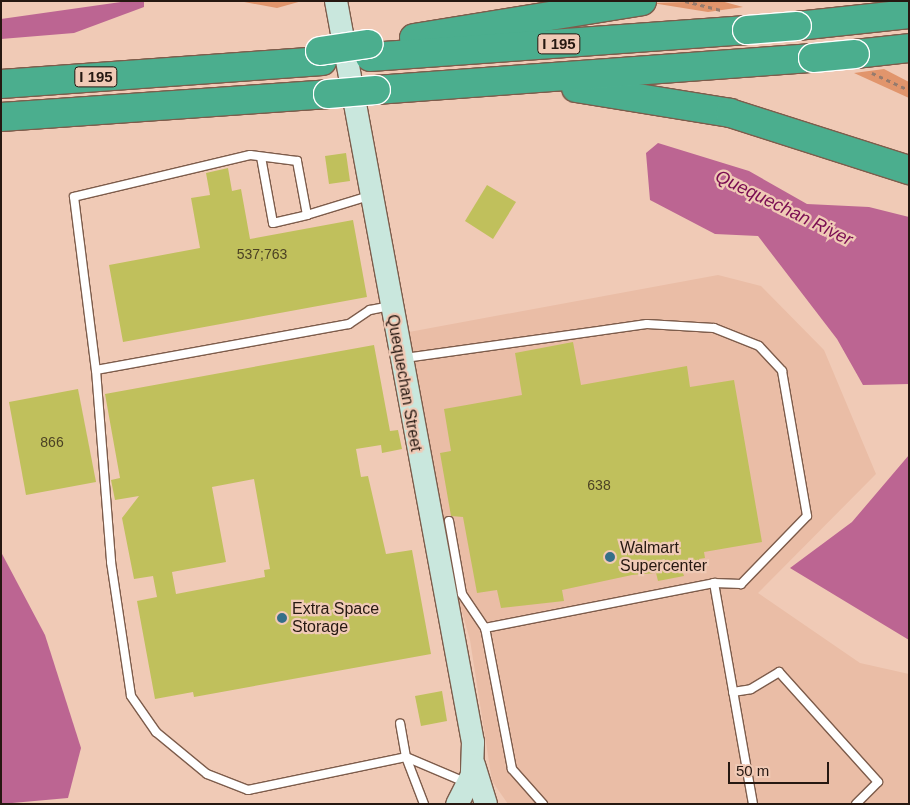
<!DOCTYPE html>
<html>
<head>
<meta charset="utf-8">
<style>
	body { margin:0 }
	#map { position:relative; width:910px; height:805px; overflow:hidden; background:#f0cab6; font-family:Helvetica,sans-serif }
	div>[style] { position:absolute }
	.built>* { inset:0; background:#eabda6 }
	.green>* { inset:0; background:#e1956c }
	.water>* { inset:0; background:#bc6592 }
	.building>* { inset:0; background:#c0c05c }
	.path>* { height:2.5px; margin-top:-1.25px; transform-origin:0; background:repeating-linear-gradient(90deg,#967b6d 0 4px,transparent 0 8px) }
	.roads { filter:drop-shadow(1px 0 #7d5c4b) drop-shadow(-1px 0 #7d5c4b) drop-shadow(0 1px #7d5c4b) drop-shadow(0 -1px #7d5c4b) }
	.lane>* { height:8px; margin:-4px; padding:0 4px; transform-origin:4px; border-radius:4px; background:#fff }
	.secondary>* { height:22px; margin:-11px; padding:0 11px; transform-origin:11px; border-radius:11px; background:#c9e7dd }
	.highway>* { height:28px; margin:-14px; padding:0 14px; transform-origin:14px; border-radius:14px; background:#4bae8e }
	.bridges { filter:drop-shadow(1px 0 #fff) drop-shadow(-1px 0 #fff) drop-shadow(0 1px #fff) drop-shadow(0 -1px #fff) }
	.highway-bridge>* { height:28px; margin:-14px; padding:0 14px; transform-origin:14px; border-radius:14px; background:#4bae8e }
	.dots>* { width:14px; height:14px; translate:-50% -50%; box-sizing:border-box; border:2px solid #f0cab6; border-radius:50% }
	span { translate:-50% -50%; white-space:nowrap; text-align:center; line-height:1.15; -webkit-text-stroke:4.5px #f0cab6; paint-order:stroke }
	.number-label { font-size:14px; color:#4c4224 }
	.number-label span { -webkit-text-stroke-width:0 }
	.shield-label span { padding:1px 4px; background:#f0cab6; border:1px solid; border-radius:4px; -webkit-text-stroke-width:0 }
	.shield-label { font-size:15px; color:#261811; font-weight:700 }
	.street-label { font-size:16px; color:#261811 }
	.poi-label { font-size:16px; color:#261811 }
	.left { translate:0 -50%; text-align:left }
	.water-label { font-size:18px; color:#7a0c52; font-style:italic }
	.frame { position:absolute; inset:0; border:2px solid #261811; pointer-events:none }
	.scale { position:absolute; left:728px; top:762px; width:101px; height:22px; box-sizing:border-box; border:2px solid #261811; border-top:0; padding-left:6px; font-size:15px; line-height:18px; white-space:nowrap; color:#261811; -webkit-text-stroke:4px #f0cab6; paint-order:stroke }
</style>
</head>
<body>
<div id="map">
	<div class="built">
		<div style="clip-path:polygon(718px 275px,761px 286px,824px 350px,876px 474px,758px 593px,860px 663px,909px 674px,909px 804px,508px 804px,492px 781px,470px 640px,454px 584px,409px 332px)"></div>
	</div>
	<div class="green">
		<div style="clip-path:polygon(239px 1px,302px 1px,277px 8px)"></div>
		<div style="clip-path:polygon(721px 1px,743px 7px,708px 12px,652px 3px)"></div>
		<div style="clip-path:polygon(884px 69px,909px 82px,909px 98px,854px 73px)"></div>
	</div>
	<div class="water">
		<div style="clip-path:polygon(128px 1px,144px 1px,144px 7px,74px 33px,1px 39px,1px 19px)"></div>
		<div style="clip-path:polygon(658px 143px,749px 171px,807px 204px,869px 207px,909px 217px,909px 384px,863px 385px,837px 339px,758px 236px,715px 234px,650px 200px,646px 153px)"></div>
		<div style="clip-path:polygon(909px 455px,909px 640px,790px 568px,852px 522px)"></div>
		<div style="clip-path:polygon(1px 552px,45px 635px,81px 748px,68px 798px,1px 804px)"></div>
	</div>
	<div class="building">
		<div style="clip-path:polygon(346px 153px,350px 181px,329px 184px,325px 156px)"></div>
		<div style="clip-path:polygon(228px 168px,232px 191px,241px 189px,250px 239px,353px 220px,367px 297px,123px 342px,109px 265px,200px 248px,191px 198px,210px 195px,206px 173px)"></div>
		<div style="clip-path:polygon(487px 185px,516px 202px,493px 239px,465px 221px)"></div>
		<div style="clip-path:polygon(573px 342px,581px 385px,687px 366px,690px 387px,734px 380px,762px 542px,704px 552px,705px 558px,699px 559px,701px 570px,683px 573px,684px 576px,658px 581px,656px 573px,632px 575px,562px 590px,564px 601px,501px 608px,497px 590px,477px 593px,463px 517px,451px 516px,440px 453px,451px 451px,444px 409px,522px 395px,515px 353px)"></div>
		<div style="clip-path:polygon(evenodd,374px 345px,390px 431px,398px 430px,402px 449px,382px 453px,381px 445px,356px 449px,361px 477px,368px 476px,386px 554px,412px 550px,431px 654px,194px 697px,193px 692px,155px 699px,137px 601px,157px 597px,153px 576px,134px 579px,122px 518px,139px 496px,115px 500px,111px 480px,120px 478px,105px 394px,374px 345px,254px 479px,270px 569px,264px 570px,265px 577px,176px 594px,172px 572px,226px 562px,212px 487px,254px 479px)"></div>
		<div style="clip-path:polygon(78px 389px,96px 482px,26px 495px,9px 402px)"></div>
		<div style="clip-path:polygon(442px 691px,447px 721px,421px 726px,415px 696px)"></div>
	</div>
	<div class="path">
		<div style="left:685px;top:1px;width:37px;rotate:14deg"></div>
		<div style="left:872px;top:73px;width:41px;rotate:24.7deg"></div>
	</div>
	<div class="roads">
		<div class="lane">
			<div style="left:261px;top:157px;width:67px;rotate:79.7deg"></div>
			<div style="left:273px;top:223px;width:35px;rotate:-13deg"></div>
			<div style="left:369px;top:196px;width:65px;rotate:163deg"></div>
			<div style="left:307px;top:215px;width:55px;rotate:-100.5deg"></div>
			<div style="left:297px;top:161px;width:47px;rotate:-172.7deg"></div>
			<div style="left:250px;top:155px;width:181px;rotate:166.6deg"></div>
			<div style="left:74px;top:197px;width:174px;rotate:82.8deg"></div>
			<div style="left:96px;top:370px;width:257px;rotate:-10.3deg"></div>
			<div style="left:349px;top:324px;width:25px;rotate:-34deg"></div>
			<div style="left:370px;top:310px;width:20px;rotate:-11deg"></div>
			<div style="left:405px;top:358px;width:244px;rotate:-8deg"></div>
			<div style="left:647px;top:324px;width:67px;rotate:3.4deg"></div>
			<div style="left:714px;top:328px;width:48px;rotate:21.8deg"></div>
			<div style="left:759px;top:346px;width:34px;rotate:47deg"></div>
			<div style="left:782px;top:371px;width:147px;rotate:80.2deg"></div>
			<div style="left:807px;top:516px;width:95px;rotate:134.1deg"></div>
			<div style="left:741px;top:584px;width:27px;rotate:-178deg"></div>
			<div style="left:96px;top:370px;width:193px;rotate:85.5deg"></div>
			<div style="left:111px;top:562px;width:135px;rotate:81.5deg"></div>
			<div style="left:131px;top:696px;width:44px;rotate:55.2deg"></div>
			<div style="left:156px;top:732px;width:66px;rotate:39.5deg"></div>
			<div style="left:207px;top:774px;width:44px;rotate:21.3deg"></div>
			<div style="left:248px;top:790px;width:161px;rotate:-11.8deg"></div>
			<div style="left:406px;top:757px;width:34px;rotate:-100deg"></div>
			<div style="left:449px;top:521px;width:74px;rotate:79.9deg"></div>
			<div style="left:462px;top:594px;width:41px;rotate:55.9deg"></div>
			<div style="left:733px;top:692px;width:18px;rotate:-9deg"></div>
			<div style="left:751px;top:689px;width:33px;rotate:-31deg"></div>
			<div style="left:779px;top:672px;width:148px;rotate:48deg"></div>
			<div style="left:878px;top:782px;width:31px;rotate:135deg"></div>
			<div style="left:424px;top:804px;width:50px;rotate:-111deg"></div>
			<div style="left:406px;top:757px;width:64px;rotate:23deg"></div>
			<div style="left:543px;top:804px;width:47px;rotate:-131.5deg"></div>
			<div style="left:512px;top:769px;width:144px;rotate:-100.8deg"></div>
			<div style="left:485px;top:628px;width:233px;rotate:-11.1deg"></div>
			<div style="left:714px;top:583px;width:224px;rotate:80deg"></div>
		</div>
		<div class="secondary">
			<div style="left:336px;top:1px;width:754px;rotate:79.53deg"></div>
			<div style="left:473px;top:742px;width:33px;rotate:92deg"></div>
			<div style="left:472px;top:775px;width:33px;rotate:117deg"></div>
			<div style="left:474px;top:765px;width:41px;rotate:72.9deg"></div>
		</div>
		<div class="highway">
			<div style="left:797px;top:26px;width:113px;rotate:-6.1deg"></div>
			<div style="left:414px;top:38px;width:231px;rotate:-9.2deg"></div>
			<div style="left:855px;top:54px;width:54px;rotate:-6.3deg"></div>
			<div style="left:370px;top:57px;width:378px;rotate:-4.1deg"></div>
			<div style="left:1px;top:84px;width:322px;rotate:-4.1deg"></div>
			<div style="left:576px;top:88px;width:156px;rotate:9.2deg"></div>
			<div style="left:730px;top:113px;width:188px;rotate:17.7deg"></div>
			<div style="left:376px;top:90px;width:438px;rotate:-4.2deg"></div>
			<div style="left:1px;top:117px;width:328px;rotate:-4deg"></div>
		</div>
	</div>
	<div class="bridges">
		<div class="highway-bridge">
			<div style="left:747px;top:30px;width:50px;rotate:-4.6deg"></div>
			<div style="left:320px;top:51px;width:49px;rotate:-8.3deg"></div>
			<div style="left:813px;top:58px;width:42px;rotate:-5.4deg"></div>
			<div style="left:328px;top:94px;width:48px;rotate:-4.8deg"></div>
		</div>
	</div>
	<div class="dots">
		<div style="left:610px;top:557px;background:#356f88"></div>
		<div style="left:282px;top:618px;background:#356f88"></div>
	</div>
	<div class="number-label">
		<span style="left:262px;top:254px">537;763</span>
		<span style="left:52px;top:442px">866</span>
		<span style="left:599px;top:485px">638</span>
	</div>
	<div class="shield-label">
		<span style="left:559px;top:44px">I 195</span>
		<span style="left:96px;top:77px">I 195</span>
	</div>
	<div class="street-label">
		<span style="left:404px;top:383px;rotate:80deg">Quequechan Street</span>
	</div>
	<div class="poi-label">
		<span class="left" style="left:620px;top:557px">Walmart<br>Supercenter</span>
		<span class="left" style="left:292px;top:618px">Extra Space<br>Storage</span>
	</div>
	<div class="water-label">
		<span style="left:784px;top:208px;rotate:26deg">Quequechan River</span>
	</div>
	<div class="frame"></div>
	<div class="scale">50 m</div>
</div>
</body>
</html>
